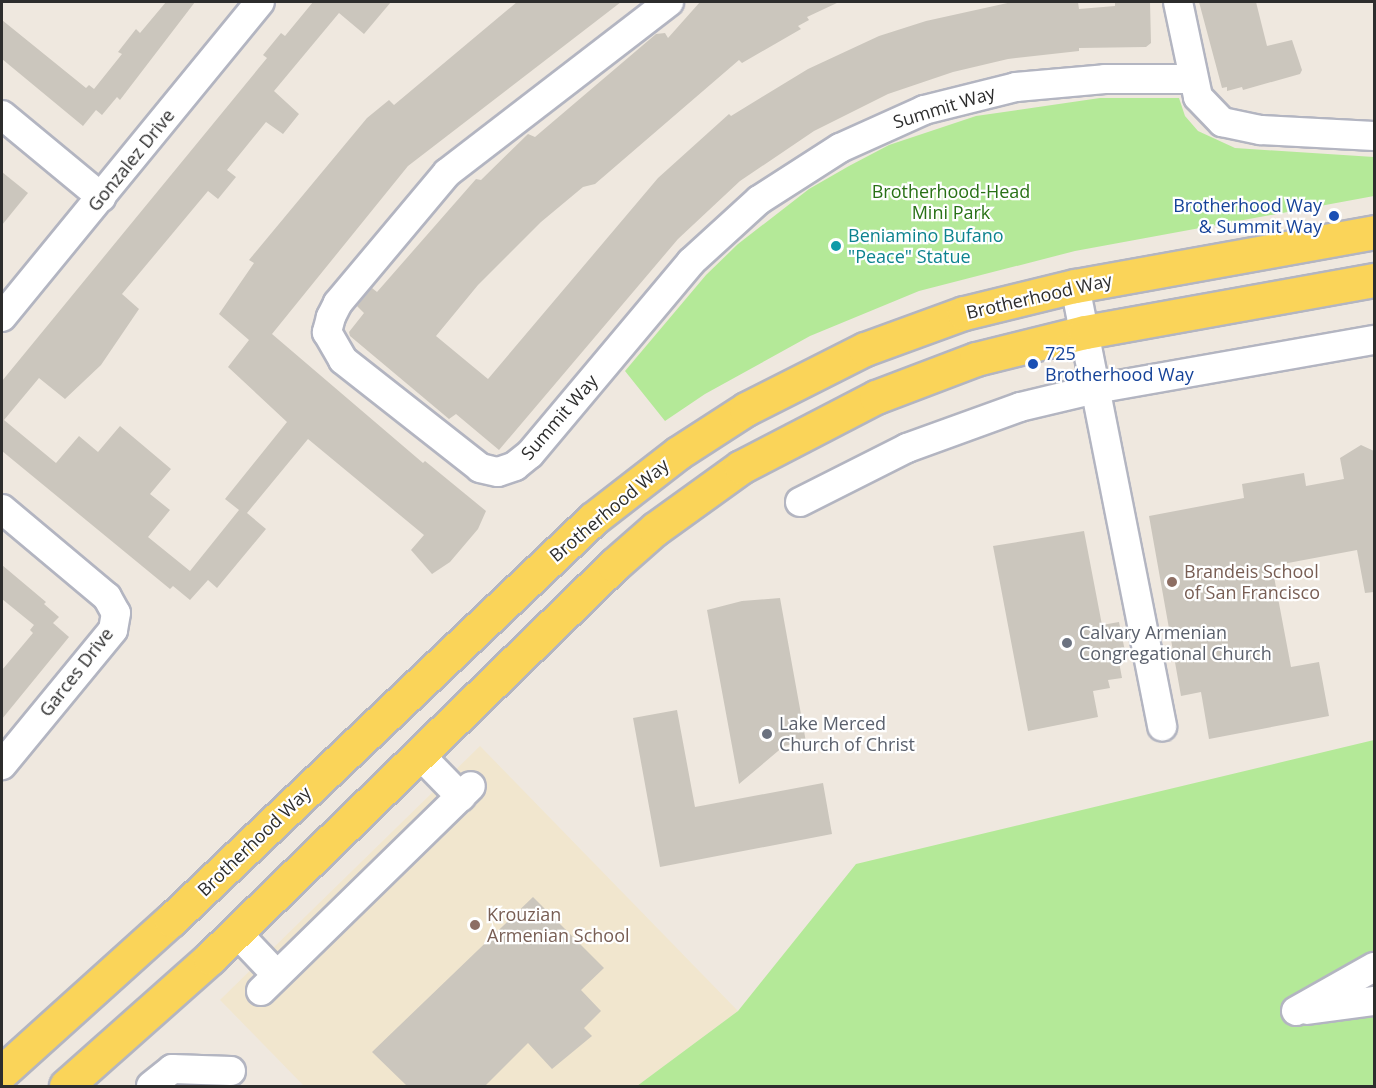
<!DOCTYPE html>
<html>
<head>
<meta charset="utf-8">
<style>
	body { margin:0 }
	#map { position:relative; width:1376px; height:1088px; overflow:hidden; background:#efe8df; font-family:"Open Sans",sans-serif }
	div>[style] { position:absolute }
	.education>* { inset:0; background:#f1e6ce }
	.green>* { inset:0; background:#b4e998 }
	.building>* { inset:0; background:#cbc6bd }
	.roads { filter:drop-shadow(2px 0 #b3b5c1) drop-shadow(-2px 0 #b3b5c1) drop-shadow(0 2px #b3b5c1) drop-shadow(0 -2px #b3b5c1) }
	.minor>* { height:28px; margin:-14px; padding:0 14px; transform-origin:14px; border-radius:14px; background:#fff }
	.major>* { height:33px; margin:-16.5px; padding:0 16.5px; transform-origin:16.5px; border-radius:16.5px; background:#fad459 }
	.dots>* { width:16px; height:16px; translate:-50% -50%; box-sizing:border-box; border:3px solid #fff; border-radius:50% }
	span { translate:-50% -50%; white-space:nowrap; text-align:center; line-height:1.15; -webkit-text-stroke:4.5px #fff; paint-order:stroke }
	.street-label { font-size:18px; color:#2d2d2d }
	.park-label { font-size:18px; color:#297116 }
	.transit-label { font-size:18px; color:#164399 }
	.right { translate:-100% -50%; text-align:right }
	.left { translate:0 -50%; text-align:left }
	.culture-label { font-size:18px; color:#0d838f }
	.education-label { font-size:18px; color:#785e54 }
	.worship-label { font-size:18px; color:#5b616d }
	.frame { position:absolute; inset:0; border:3px solid #2d2d2d; pointer-events:none }
</style>
</head>
<body>
<div id="map">
	<div class="education">
		<div style="clip-path:polygon(480px 746px,738px 1011px,637px 1086px,304px 1086px,220px 1000px)"></div>
	</div>
	<div class="green">
		<div style="clip-path:polygon(1100px 98px,1179px 98px,1185px 116px,1198px 131px,1235px 148px,1374px 157px,1374px 196px,1075px 251px,919px 291px,810px 336px,705px 394px,665px 421px,625px 371px,706px 275px,738px 244px,809px 189px,849px 166px,889px 145px,976px 116px)"></div>
		<div style="clip-path:polygon(1374px 740px,1374px 1086px,637px 1086px,738px 1011px,856px 864px)"></div>
	</div>
	<div class="building">
		<div style="clip-path:polygon(166px 2px,195px 2px,120px 100px,117px 97px,102px 115px,96px 110px,83px 126px,2px 59px,2px 20px,86px 88px,89px 85px,94px 89px,122px 54px,118px 52px,136px 29px,140px 33px)"></div>
		<div style="clip-path:polygon(313px 2px,391px 2px,364px 34px,339px 13px,274px 91px,299px 114px,283px 134px,266px 122px,227px 170px,236px 177px,218px 199px,208px 191px,122px 294px,139px 309px,101px 365px,65px 399px,39px 378px,4px 420px,56px 463px,79px 436px,98px 452px,120px 426px,171px 469px,150px 494px,170px 510px,148px 537px,190px 571px,239px 510px,225px 499px,287px 422px,228px 367px,249px 340px,219px 314px,254px 263px,249px 260px,367px 118px,389px 100px,394px 105px,517px 2px,621px 2px,408px 166px,272px 334px,423px 463px,425px 461px,486px 511px,478px 529px,450px 562px,432px 574px,411px 550px,424px 535px,308px 439px,247px 513px,266px 529px,217px 588px,208px 580px,190px 600px,173px 586px,170px 589px,2px 451px,2px 381px,267px 58px,263px 55px,281px 33px,285px 36px)"></div>
		<div style="clip-path:polygon(700px 2px,839px 2px,807px 17px,809px 20px,798px 26px,801px 29px,742px 63px,739px 60px,595px 184px,583px 187px,541px 222px,478px 285px,436px 336px,488px 379px,658px 178px,729px 114px,731px 116px,808px 69px,879px 36px,926px 21px,1012px 2px,1078px 2px,1079px 9px,1115px 6px,1115px 2px,1150px 2px,1151px 43px,1146px 47px,1079px 48px,1079px 51px,1008px 59px,953px 72px,888px 94px,814px 131px,740px 181px,678px 239px,499px 450px,456px 414px,449px 419px,350px 336px,349px 332px,364px 313px,357px 306px,372px 288px,377px 292px,476px 179px,481px 180px,528px 134px,535px 137px,656px 34px,665px 33px,668px 38px)"></div>
		<div style="clip-path:polygon(1199px 2px,1256px 2px,1267px 46px,1292px 40px,1302px 70px,1300px 74px,1243px 90px,1242px 87px,1227px 91px,1227px 87px,1222px 88px)"></div>
		<div style="clip-path:polygon(2px 172px,28px 193px,2px 225px)"></div>
		<div style="clip-path:polygon(1361px 445px,1374px 451px,1374px 592px,1365px 593px,1357px 550px,1272px 566px,1291px 667px,1319px 662px,1329px 716px,1209px 739px,1201px 692px,1181px 696px,1149px 516px,1244px 498px,1242px 484px,1304px 473px,1306px 486px,1344px 479px,1340px 458px)"></div>
		<div style="clip-path:polygon(1084px 531px,1102px 625px,1119px 622px,1127px 661px,1119px 662px,1122px 678px,1108px 680px,1110px 688px,1093px 691px,1098px 717px,1028px 731px,993px 546px)"></div>
		<div style="clip-path:polygon(2px 565px,46px 602px,44px 604px,59px 617px,53px 623px,69px 637px,2px 719px,2px 670px,33px 633px,30px 630px,34px 625px,2px 599px)"></div>
		<div style="clip-path:polygon(780px 598px,806px 742px,784px 746px,739px 784px,707px 610px,742px 601px)"></div>
		<div style="clip-path:polygon(677px 710px,695px 807px,823px 783px,832px 834px,660px 867px,633px 718px)"></div>
		<div style="clip-path:polygon(533px 897px,604px 968px,581px 990px,601px 1011px,584px 1028px,592px 1036px,552px 1069px,528px 1043px,485px 1086px,407px 1086px,372px 1052px)"></div>
	</div>
	<div class="roads">
		<div class="minor">
			<div style="left:669px;top:2px;width:280px;rotate:142.4deg"></div>
			<div style="left:447px;top:173px;width:170px;rotate:130deg"></div>
			<div style="left:338px;top:303px;width:16px;rotate:117deg"></div>
			<div style="left:331px;top:317px;width:16px;rotate:105deg"></div>
			<div style="left:327px;top:332px;width:32px;rotate:60deg"></div>
			<div style="left:343px;top:360px;width:174px;rotate:38.2deg"></div>
			<div style="left:480px;top:468px;width:18px;rotate:13deg"></div>
			<div style="left:498px;top:472px;width:18px;rotate:-19deg"></div>
			<div style="left:515px;top:466px;width:19px;rotate:-39deg"></div>
			<div style="left:530px;top:454px;width:251px;rotate:-50deg"></div>
			<div style="left:691px;top:262px;width:92px;rotate:-42.4deg"></div>
			<div style="left:759px;top:200px;width:96px;rotate:-32.7deg"></div>
			<div style="left:840px;top:148px;width:92px;rotate:-24.3deg"></div>
			<div style="left:924px;top:110px;width:95px;rotate:-14deg"></div>
			<div style="left:1016px;top:87px;width:89px;rotate:-5.1deg"></div>
			<div style="left:1105px;top:79px;width:87px"></div>
			<div style="left:1178px;top:2px;width:97px;rotate:78.1deg"></div>
			<div style="left:1198px;top:97px;width:35px;rotate:46deg"></div>
			<div style="left:1222px;top:122px;width:40px;rotate:12deg"></div>
			<div style="left:1261px;top:130px;width:113px;rotate:3deg"></div>
			<div style="left:2px;top:115px;width:129px;rotate:39.6deg"></div>
			<div style="left:1075px;top:286px;width:449px;rotate:78.8deg"></div>
			<div style="left:2px;top:317px;width:407px;rotate:-50.7deg"></div>
			<div style="left:800px;top:502px;width:120px;rotate:-26.8deg"></div>
			<div style="left:907px;top:448px;width:120px;rotate:-19.9deg"></div>
			<div style="left:1020px;top:407px;width:77px;rotate:-13.5deg"></div>
			<div style="left:1095px;top:389px;width:283px;rotate:-10deg"></div>
			<div style="left:2px;top:509px;width:137px;rotate:40deg"></div>
			<div style="left:107px;top:597px;width:18px;rotate:61deg"></div>
			<div style="left:116px;top:613px;width:17px;rotate:100deg"></div>
			<div style="left:113px;top:630px;width:175px;rotate:129.4deg"></div>
			<div style="left:419px;top:754px;width:60px;rotate:45.7deg"></div>
			<div style="left:236px;top:932px;width:59px;rotate:46.4deg"></div>
			<div style="left:261px;top:991px;width:293px;rotate:-44.3deg"></div>
			<div style="left:1307px;top:1010px;width:68px;rotate:-7.7deg"></div>
			<div style="left:1296px;top:1011px;width:90px;rotate:-29.4deg"></div>
			<div style="left:151px;top:1086px;width:27px;rotate:-39deg"></div>
			<div style="left:172px;top:1069px;width:59px;rotate:1.9deg"></div>
		</div>
		<div class="major">
			<div style="left:2px;top:1072px;width:227px;rotate:-42deg"></div>
			<div style="left:171px;top:920px;width:582px;rotate:-43.54deg"></div>
			<div style="left:593px;top:519px;width:108px;rotate:-37.8deg"></div>
			<div style="left:678px;top:453px;width:81px;rotate:-32.9deg"></div>
			<div style="left:746px;top:409px;width:133px;rotate:-26.8deg"></div>
			<div style="left:865px;top:349px;width:105px;rotate:-20deg"></div>
			<div style="left:964px;top:313px;width:114px;rotate:-13.7deg"></div>
			<div style="left:1075px;top:286px;width:304px;rotate:-10.2deg"></div>
			<div style="left:66px;top:1086px;width:193px;rotate:-41.6deg"></div>
			<div style="left:210px;top:958px;width:564px;rotate:-44.21deg"></div>
			<div style="left:614px;top:565px;width:55px;rotate:-41.3deg"></div>
			<div style="left:655px;top:529px;width:106px;rotate:-35.8deg"></div>
			<div style="left:741px;top:467px;width:152px;rotate:-27.4deg"></div>
			<div style="left:876px;top:397px;width:107px;rotate:-20.8deg"></div>
			<div style="left:976px;top:359px;width:112px;rotate:-13.9deg"></div>
			<div style="left:1085px;top:332px;width:294px;rotate:-10.2deg"></div>
		</div>
	</div>
	<div class="dots">
		<div style="left:1334px;top:216px;background:#1a4fb4"></div>
		<div style="left:836px;top:246px;background:#0f9aa8"></div>
		<div style="left:1033px;top:364px;background:#1a4fb4"></div>
		<div style="left:1172px;top:582px;background:#8d6e63"></div>
		<div style="left:1067px;top:643px;background:#6b7280"></div>
		<div style="left:767px;top:734px;background:#6b7280"></div>
		<div style="left:475px;top:925px;background:#8d6e63"></div>
	</div>
	<div class="street-label">
		<span style="left:944px;top:107px;rotate:-17deg">Summit Way</span>
		<span style="left:131px;top:160px;rotate:-51deg">Gonzalez Drive</span>
		<span style="left:1039px;top:296px;rotate:-13deg">Brotherhood Way</span>
		<span style="left:559px;top:417px;rotate:-49deg">Summit Way</span>
		<span style="left:609px;top:510px;rotate:-40deg">Brotherhood Way</span>
		<span style="left:76px;top:672px;rotate:-52deg">Garces Drive</span>
		<span style="left:254px;top:841px;rotate:-44deg">Brotherhood Way</span>
	</div>
	<div class="park-label">
		<span style="left:951px;top:202px">Brotherhood-Head<br>Mini Park</span>
	</div>
	<div class="transit-label">
		<span class="right" style="left:1322px;top:216px">Brotherhood Way<br>&amp; Summit Way</span>
		<span class="left" style="left:1045px;top:364px">725<br>Brotherhood Way</span>
	</div>
	<div class="culture-label">
		<span class="left" style="left:848px;top:246px">Beniamino Bufano<br>"Peace" Statue</span>
	</div>
	<div class="education-label">
		<span class="left" style="left:1184px;top:582px">Brandeis School<br>of San Francisco</span>
		<span class="left" style="left:487px;top:925px">Krouzian<br>Armenian School</span>
	</div>
	<div class="worship-label">
		<span class="left" style="left:1079px;top:643px">Calvary Armenian<br>Congregational Church</span>
		<span class="left" style="left:779px;top:734px">Lake Merced<br>Church of Christ</span>
	</div>
	<div class="frame"></div>
</div>
</body>
</html>
